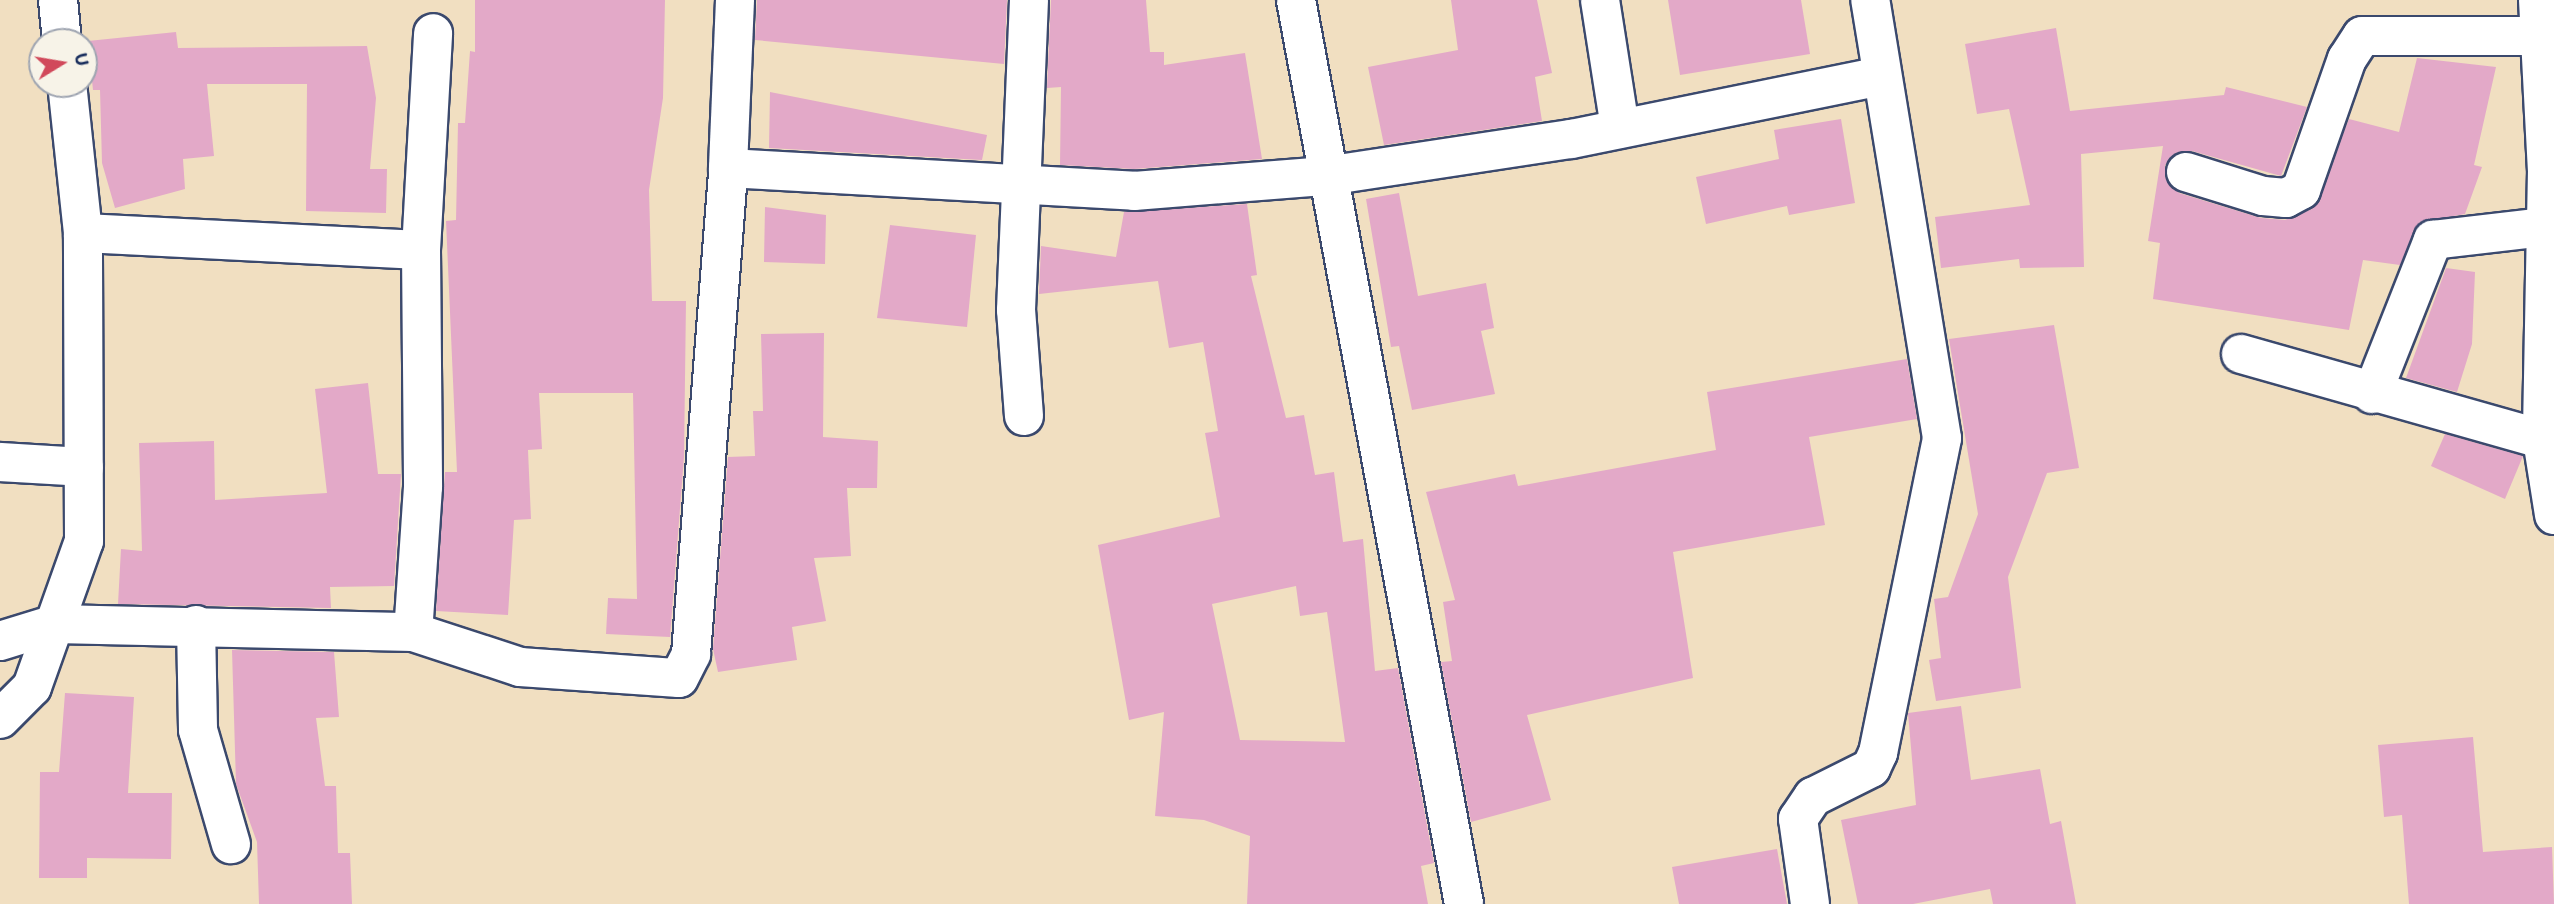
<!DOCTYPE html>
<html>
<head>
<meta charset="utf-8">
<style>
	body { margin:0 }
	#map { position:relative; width:2554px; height:904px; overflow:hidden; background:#f1dfc1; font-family:Itim,sans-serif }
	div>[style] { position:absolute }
	.building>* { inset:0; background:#e3a9c8 }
	.roads { filter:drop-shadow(2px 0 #3b496d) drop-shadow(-2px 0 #3b496d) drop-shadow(0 2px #3b496d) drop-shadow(0 -2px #3b496d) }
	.minor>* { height:38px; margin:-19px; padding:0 19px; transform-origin:19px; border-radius:19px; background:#fff }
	span { translate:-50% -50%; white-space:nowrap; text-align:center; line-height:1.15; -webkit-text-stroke:5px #f7f3e8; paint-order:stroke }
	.north { position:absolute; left:28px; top:28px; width:70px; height:70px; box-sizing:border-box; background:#f7f3e8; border:2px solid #9fa5b1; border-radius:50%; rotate:79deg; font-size:19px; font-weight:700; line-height:28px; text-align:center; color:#1b2f5e }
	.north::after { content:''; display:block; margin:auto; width:24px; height:32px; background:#d1495b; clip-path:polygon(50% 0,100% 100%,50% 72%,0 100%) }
</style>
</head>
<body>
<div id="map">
	<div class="building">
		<div style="clip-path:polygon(475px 0,665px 0,663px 98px,649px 190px,652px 301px,686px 301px,684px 457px,670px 637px,606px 634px,608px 598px,637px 599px,633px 393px,539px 393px,542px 449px,528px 450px,531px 519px,514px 520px,508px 615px,436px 611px,445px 472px,457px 472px,446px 221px,456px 220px,458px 123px,465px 123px,470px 51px,475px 52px)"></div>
		<div style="clip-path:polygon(757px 0,1007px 0,1004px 64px,755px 40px)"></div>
		<div style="clip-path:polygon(1051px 0,1146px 0,1150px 52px,1164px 52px,1164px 65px,1245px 53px,1262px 159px,1134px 169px,1060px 165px,1061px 87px,1047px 88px)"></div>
		<div style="clip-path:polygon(1451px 0,1537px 0,1552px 73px,1535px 77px,1542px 121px,1384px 145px,1368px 67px,1458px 50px)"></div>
		<div style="clip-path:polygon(1668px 0,1801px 0,1810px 54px,1680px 75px)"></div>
		<div style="clip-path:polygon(2056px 28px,2070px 111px,2224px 95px,2226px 87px,2307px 107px,2281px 176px,2192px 151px,2172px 156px,2165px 165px,2165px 177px,2179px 193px,2261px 218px,2285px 220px,2312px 209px,2349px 119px,2399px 132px,2417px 58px,2496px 67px,2474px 165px,2482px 167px,2465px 214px,2420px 222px,2400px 265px,2363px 260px,2349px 330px,2153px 299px,2160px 243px,2148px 241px,2163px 146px,2081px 154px,2084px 267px,2020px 268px,2019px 259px,1941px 268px,1935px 217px,2030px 205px,2009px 109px,1977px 114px,1965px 44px)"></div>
		<div style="clip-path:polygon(176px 32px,178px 48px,367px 46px,376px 98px,370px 169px,387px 169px,386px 213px,306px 211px,307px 84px,207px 84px,214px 156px,183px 159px,185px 189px,115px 208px,102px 163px,100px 90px,93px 90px,88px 41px)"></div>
		<div style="clip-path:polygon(770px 92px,987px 135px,982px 160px,769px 148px)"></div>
		<div style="clip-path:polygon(1841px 119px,1855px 203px,1789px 215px,1787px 206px,1706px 224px,1696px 177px,1779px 159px,1774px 130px)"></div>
		<div style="clip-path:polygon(1399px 193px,1418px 296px,1486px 283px,1494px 328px,1481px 331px,1495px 394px,1412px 410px,1399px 346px,1391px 347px,1366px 199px)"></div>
		<div style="clip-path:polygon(evenodd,1247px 204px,1257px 275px,1251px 276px,1286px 418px,1304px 415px,1315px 475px,1334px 472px,1343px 542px,1363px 539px,1375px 671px,1398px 668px,1434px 863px,1421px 866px,1428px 904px,1247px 904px,1250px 836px,1204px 820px,1155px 816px,1164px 712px,1129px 720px,1098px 545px,1220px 517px,1205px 433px,1218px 431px,1203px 342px,1169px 348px,1158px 281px,1039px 294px,1041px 246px,1116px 257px,1124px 212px,1247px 204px,1296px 586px,1300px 616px,1327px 612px,1345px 742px,1240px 740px,1212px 604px,1296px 586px)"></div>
		<div style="clip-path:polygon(765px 207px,826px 215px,825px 264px,764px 262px)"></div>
		<div style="clip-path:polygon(890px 225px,976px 235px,967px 327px,877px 318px)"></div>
		<div style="clip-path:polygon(2449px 260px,2446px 268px,2475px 272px,2472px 344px,2457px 392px,2406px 378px)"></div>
		<div style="clip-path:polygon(2054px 325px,2079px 468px,2047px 473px,2008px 577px,2021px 688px,1936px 701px,1929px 660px,1941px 658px,1934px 599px,1948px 597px,1978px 514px,1949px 339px)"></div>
		<div style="clip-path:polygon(824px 333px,823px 437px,878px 441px,877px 488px,847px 488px,851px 556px,814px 558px,826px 621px,792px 627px,797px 660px,718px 672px,713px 649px,728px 457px,755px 456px,753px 411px,763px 411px,761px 334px)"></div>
		<div style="clip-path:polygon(1907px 359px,1917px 419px,1809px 437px,1825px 525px,1673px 552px,1693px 678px,1527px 715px,1551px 800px,1471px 822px,1441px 662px,1452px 661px,1443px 602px,1455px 600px,1426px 492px,1515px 474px,1518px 486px,1716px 450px,1707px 392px)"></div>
		<div style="clip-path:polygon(368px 383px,378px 474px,401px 474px,394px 586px,330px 587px,331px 608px,118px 604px,121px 549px,142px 551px,139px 443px,214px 441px,215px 500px,327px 493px,315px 389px)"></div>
		<div style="clip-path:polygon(2445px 434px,2523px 456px,2505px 499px,2431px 466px)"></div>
		<div style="clip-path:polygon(232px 650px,334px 652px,339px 717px,316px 718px,325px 786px,336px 786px,338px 853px,350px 853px,352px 904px,259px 904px,257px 842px,236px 784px)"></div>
		<div style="clip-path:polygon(65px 693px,134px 697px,128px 793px,172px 793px,171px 859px,87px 858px,87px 878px,39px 878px,40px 772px,59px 772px)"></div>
		<div style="clip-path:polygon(1961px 706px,1971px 780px,2040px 769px,2050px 824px,2061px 821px,2076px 904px,1993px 904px,1990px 889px,1913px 904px,1858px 904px,1841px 820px,1916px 805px,1908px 713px)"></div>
		<div style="clip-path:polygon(2473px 737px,2483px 852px,2552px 847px,2554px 904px,2409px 904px,2402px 815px,2384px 817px,2378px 745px)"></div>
		<div style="clip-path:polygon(1777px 849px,1787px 904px,1679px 904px,1672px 867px)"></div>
	</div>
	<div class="roads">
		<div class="minor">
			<div style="left:58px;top:0;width:42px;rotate:84.6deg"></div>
			<div style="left:735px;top:0;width:168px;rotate:92.4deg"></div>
			<div style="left:728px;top:168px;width:407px;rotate:3.2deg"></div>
			<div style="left:1134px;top:191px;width:193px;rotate:-4.5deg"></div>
			<div style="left:1326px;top:176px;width:248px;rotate:-8.6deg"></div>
			<div style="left:1571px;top:139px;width:317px;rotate:-11.5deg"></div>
			<div style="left:1296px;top:0;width:919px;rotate:79.47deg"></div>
			<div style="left:1600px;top:0;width:130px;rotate:81.1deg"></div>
			<div style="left:2538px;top:0;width:170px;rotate:87deg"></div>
			<div style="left:2547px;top:170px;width:269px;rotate:91.1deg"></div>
			<div style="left:2542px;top:439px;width:77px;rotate:81deg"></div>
			<div style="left:2186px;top:172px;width:81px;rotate:17.3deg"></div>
			<div style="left:2263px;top:196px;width:23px;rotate:5deg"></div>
			<div style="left:2286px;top:198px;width:17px;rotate:-28deg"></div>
			<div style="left:2301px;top:190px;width:139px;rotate:-70.7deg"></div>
			<div style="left:2347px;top:59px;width:27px;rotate:-57deg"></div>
			<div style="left:2362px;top:36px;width:181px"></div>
			<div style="left:83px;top:233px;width:338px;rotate:2.9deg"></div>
			<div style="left:421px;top:250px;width:237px;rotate:89.5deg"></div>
			<div style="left:423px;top:487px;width:145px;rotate:93.9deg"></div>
			<div style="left:421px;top:250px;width:217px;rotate:-86.8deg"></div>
			<div style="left:2241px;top:354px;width:313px;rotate:15.8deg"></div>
			<div style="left:2372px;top:394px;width:166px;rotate:-68.4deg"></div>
			<div style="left:2433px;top:240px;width:112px;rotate:-6.7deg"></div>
			<div style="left:1024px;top:416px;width:106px;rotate:-94.3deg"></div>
			<div style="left:1016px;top:310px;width:310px;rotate:-87.6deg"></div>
			<div style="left:0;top:462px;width:84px;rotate:3.4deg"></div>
			<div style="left:196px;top:625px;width:105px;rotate:88.9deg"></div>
			<div style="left:198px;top:730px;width:119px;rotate:73.9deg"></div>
			<div style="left:0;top:641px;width:58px;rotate:-17.2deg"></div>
			<div style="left:55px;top:624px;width:358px;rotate:1.3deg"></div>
			<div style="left:413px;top:632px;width:113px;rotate:18.1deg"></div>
			<div style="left:520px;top:667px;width:159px;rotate:4deg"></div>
			<div style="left:679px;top:678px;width:27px;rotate:-63deg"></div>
			<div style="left:691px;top:654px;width:487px;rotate:-85.6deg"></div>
			<div style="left:0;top:719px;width:45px;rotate:-45deg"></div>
			<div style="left:32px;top:687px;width:155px;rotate:-70.4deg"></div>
			<div style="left:84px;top:541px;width:308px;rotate:-90.2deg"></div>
			<div style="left:83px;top:233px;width:150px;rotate:-96.1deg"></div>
			<div style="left:1810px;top:904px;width:86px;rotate:-98deg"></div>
			<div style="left:1798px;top:819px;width:27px;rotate:-56deg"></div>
			<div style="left:1813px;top:797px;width:65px;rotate:-26.6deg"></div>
			<div style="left:1871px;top:768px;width:17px;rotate:-65deg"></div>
			<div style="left:1878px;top:753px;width:321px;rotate:-78.5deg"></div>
			<div style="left:1942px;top:438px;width:444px;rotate:-99.3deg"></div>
		</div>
	</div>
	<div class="north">U</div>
</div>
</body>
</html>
